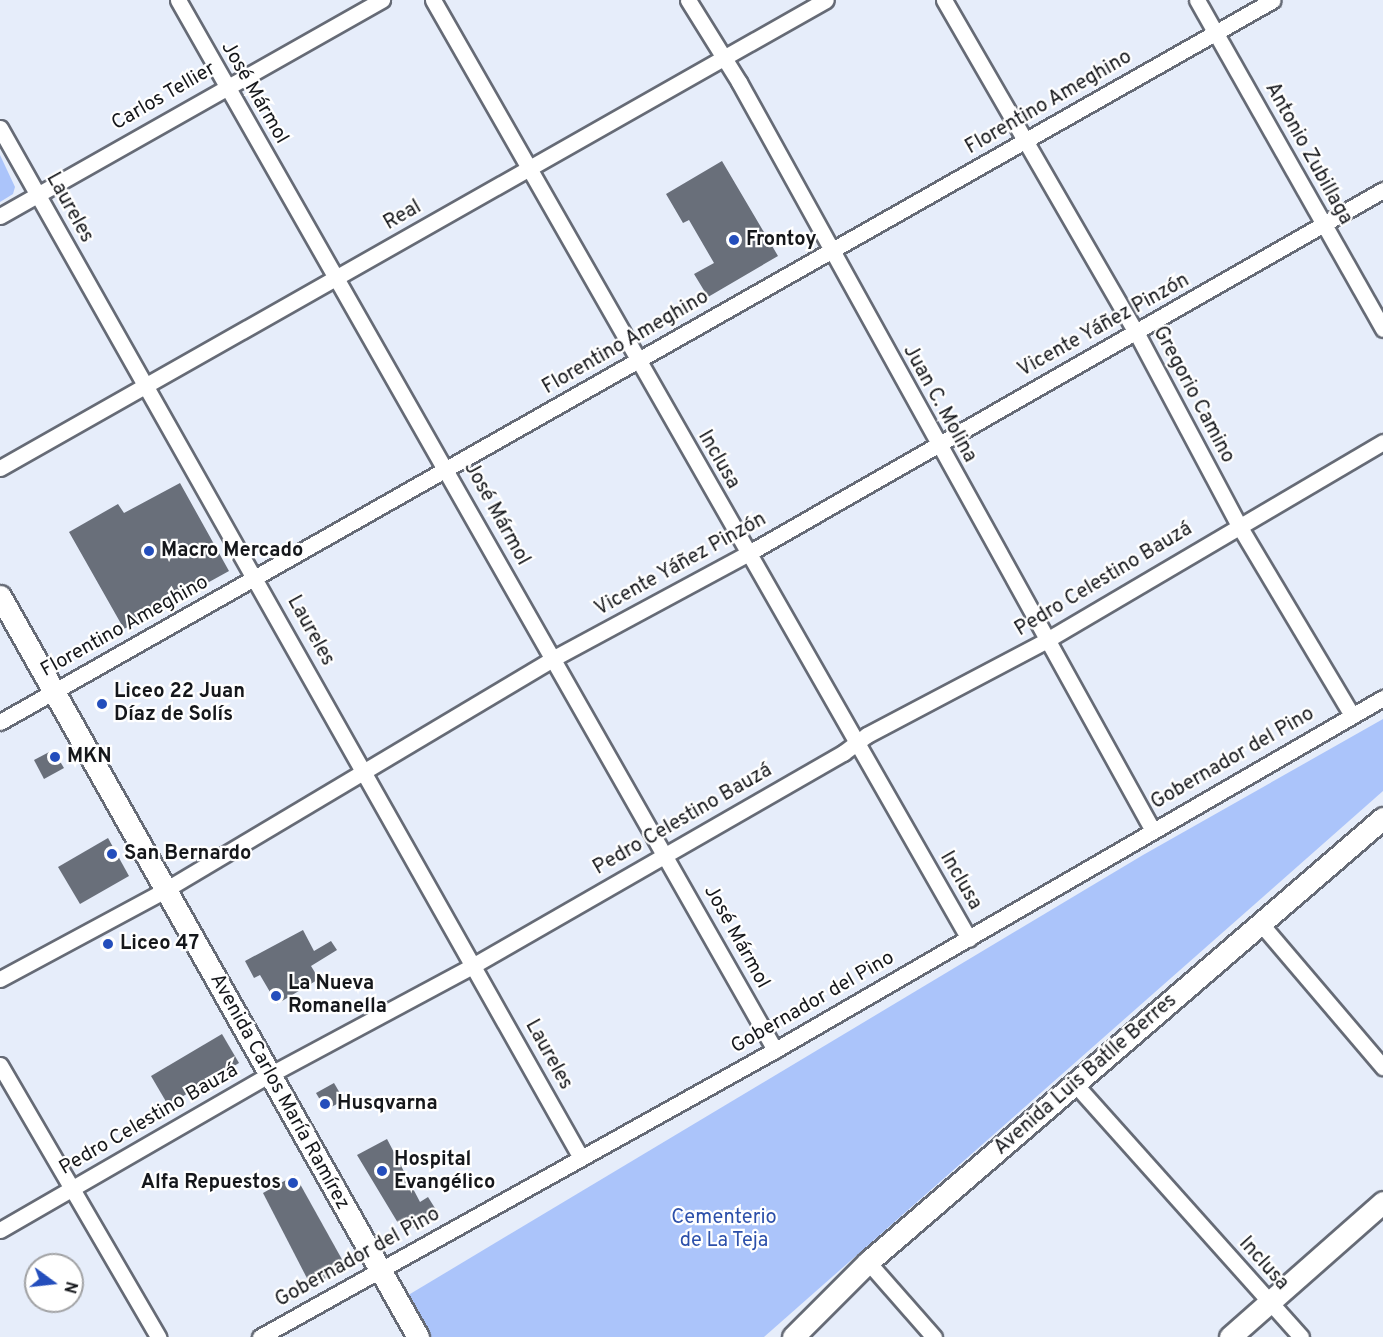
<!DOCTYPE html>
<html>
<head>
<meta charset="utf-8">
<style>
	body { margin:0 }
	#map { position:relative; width:1383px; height:1337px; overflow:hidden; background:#e6edfa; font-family:Overpass,sans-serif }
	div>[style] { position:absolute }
	.green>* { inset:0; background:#abc4fa }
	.building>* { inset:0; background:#696f7a }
	.roads { filter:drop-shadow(2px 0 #666b76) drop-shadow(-2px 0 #666b76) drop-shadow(0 2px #666b76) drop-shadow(0 -2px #666b76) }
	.street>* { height:15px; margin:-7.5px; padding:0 7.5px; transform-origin:7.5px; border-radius:7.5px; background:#fff }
	.secondary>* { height:21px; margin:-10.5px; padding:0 10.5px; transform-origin:10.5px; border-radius:10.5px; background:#fff }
	.dots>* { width:16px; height:16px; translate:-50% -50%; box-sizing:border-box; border:3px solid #fff; border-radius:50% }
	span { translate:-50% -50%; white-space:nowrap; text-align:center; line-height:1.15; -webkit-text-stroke:4.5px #fff; paint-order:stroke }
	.street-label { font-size:20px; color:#15171b }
	.poi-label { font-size:20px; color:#15171b; font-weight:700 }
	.left { translate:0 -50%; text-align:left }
	.right { translate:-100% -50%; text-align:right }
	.park-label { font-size:20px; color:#2c50aa }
	.north { position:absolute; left:24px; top:1253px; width:60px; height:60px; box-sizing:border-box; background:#fff; border:2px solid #a1a2a4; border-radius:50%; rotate:105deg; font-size:16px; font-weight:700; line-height:24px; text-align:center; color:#15171b }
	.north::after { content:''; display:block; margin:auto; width:21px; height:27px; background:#244ebc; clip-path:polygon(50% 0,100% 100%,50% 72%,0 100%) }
</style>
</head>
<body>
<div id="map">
	<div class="green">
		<div style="clip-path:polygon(0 155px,15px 187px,13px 194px,0 202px)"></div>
		<div style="clip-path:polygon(1383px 719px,1383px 791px,764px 1337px,428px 1337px,405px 1297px,1143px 855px)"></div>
	</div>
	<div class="building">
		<div style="clip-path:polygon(722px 161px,778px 256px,708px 297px,694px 274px,714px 263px,689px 220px,683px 223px,666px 194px)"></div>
		<div style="clip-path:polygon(180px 483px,229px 571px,124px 629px,69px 532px,118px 504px,124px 513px)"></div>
		<div style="clip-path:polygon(53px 750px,64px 768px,44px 779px,34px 760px)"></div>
		<div style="clip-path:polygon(108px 838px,129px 876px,80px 904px,58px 867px)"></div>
		<div style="clip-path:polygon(303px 930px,314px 951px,331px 941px,337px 950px,311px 966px,319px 979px,277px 1004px,260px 975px,254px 978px,245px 961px)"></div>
		<div style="clip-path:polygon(222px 1034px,239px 1063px,168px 1105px,151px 1076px)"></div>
		<div style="clip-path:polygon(334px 1083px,344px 1100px,326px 1110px,316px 1093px)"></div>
		<div style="clip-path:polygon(387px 1139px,420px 1202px,428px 1197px,438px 1213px,404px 1233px,357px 1155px)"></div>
		<div style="clip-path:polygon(295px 1175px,344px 1263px,341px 1270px,311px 1286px,263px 1193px)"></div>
	</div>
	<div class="roads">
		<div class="street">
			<div style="left:178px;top:0;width:1208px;rotate:60.38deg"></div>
			<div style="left:433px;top:0;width:1081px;rotate:60.28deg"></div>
			<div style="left:688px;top:0;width:97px;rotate:58.1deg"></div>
			<div style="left:739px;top:82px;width:854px;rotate:61.06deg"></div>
			<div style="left:944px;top:0;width:384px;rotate:60deg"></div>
			<div style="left:1136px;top:332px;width:217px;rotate:62deg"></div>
			<div style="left:1238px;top:524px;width:222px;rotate:59.2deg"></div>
			<div style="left:1197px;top:0;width:378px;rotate:60.5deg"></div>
			<div style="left:0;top:128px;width:1180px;rotate:60.57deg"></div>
			<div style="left:0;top:216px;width:439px;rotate:-29.5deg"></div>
			<div style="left:0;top:468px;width:949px;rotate:-29.54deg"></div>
			<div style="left:0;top:722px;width:1463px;rotate:-29.56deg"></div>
			<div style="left:1262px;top:925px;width:187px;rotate:49.6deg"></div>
			<div style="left:0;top:979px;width:187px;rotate:-28.3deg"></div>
			<div style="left:165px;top:890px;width:451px;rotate:-30.8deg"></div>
			<div style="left:552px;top:659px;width:221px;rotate:-28.3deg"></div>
			<div style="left:747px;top:554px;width:733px;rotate:-29.78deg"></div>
			<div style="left:0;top:1065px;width:315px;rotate:59.8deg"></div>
			<div style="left:1075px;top:1084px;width:339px;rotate:48.2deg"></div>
			<div style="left:0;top:1230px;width:310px;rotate:-30deg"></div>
			<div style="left:269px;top:1075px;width:233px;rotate:-28.2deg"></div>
			<div style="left:474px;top:965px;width:426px;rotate:-29.9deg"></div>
			<div style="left:843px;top:753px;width:30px;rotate:-37deg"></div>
			<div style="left:867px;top:735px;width:204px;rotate:-27.8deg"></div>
			<div style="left:1047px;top:640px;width:390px;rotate:-30.5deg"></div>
			<div style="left:868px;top:1262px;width:100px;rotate:48.7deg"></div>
			<div style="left:260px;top:1337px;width:590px;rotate:-29.13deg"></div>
			<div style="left:775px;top:1050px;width:703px;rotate:-30.07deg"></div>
		</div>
		<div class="secondary">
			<div style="left:0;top:596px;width:851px;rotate:60.57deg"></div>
			<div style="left:793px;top:1337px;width:106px;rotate:-45deg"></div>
			<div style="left:868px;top:1262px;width:680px;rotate:-40.77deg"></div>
			<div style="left:1230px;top:1337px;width:204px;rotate:-41.4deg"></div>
		</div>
	</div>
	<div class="dots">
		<div style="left:734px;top:240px;background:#244ebc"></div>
		<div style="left:149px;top:551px;background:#244ebc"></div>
		<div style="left:102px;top:704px;background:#244ebc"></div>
		<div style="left:55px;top:757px;background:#244ebc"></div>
		<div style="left:112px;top:854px;background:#244ebc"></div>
		<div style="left:108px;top:944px;background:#244ebc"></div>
		<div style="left:276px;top:996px;background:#244ebc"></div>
		<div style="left:325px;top:1104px;background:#244ebc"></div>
		<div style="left:382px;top:1171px;background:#244ebc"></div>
		<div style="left:293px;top:1183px;background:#244ebc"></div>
	</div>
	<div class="street-label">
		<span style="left:254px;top:93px;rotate:60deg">José Mármol</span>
		<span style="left:164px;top:97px;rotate:-30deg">Carlos Tellier</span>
		<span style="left:1049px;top:103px;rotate:-30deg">Florentino Ameghino</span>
		<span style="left:1308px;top:154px;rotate:61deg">Antonio Zubillaga</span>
		<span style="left:69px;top:208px;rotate:61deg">Laureles</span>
		<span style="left:403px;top:216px;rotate:-30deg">Real</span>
		<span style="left:1104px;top:326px;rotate:-29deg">Vicente Yáñez Pinzón</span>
		<span style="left:626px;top:343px;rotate:-30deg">Florentino Ameghino</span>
		<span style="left:1193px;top:395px;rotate:62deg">Gregorio Camino</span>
		<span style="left:939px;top:404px;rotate:61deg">Juan C. Molina</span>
		<span style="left:718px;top:460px;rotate:60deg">Inclusa</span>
		<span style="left:496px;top:514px;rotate:61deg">José Mármol</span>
		<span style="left:681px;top:565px;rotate:-29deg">Vicente Yáñez Pinzón</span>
		<span style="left:1104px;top:580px;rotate:-31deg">Pedro Celestino Bauzá</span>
		<span style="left:125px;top:627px;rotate:-29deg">Florentino Ameghino</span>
		<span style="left:310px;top:631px;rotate:61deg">Laureles</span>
		<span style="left:1233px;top:759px;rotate:-30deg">Gobernador del Pino</span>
		<span style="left:683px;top:820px;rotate:-30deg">Pedro Celestino Bauzá</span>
		<span style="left:960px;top:881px;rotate:60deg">Inclusa</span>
		<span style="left:736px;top:937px;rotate:61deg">José Mármol</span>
		<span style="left:813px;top:1003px;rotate:-30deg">Gobernador del Pino</span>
		<span style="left:548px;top:1055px;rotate:61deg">Laureles</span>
		<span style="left:1086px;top:1075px;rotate:-41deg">Avenida Luis Batlle Berres</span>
		<span style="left:279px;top:1092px;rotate:61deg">Avenida Carlos María Ramírez</span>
		<span style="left:149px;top:1120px;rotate:-30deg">Pedro Celestino Bauzá</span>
		<span style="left:358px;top:1258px;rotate:-29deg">Gobernador del Pino</span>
		<span style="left:1263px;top:1264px;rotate:48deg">Inclusa</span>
	</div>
	<div class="poi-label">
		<span class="left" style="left:746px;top:240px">Frontoy</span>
		<span class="left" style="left:161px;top:551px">Macro Mercado</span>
		<span class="left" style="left:114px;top:704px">Liceo 22 Juan<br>Díaz de Solís</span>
		<span class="left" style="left:67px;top:757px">MKN</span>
		<span class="left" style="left:124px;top:854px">San Bernardo</span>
		<span class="left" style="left:120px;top:944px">Liceo 47</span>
		<span class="left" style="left:288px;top:996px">La Nueva<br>Romanella</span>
		<span class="left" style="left:337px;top:1104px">Husqvarna</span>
		<span class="left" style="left:394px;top:1172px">Hospital<br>Evangélico</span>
		<span class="right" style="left:281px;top:1183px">Alfa Repuestos</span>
	</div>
	<div class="park-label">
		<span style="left:724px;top:1230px">Cementerio<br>de La Teja</span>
	</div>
	<div class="north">N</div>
</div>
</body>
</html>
